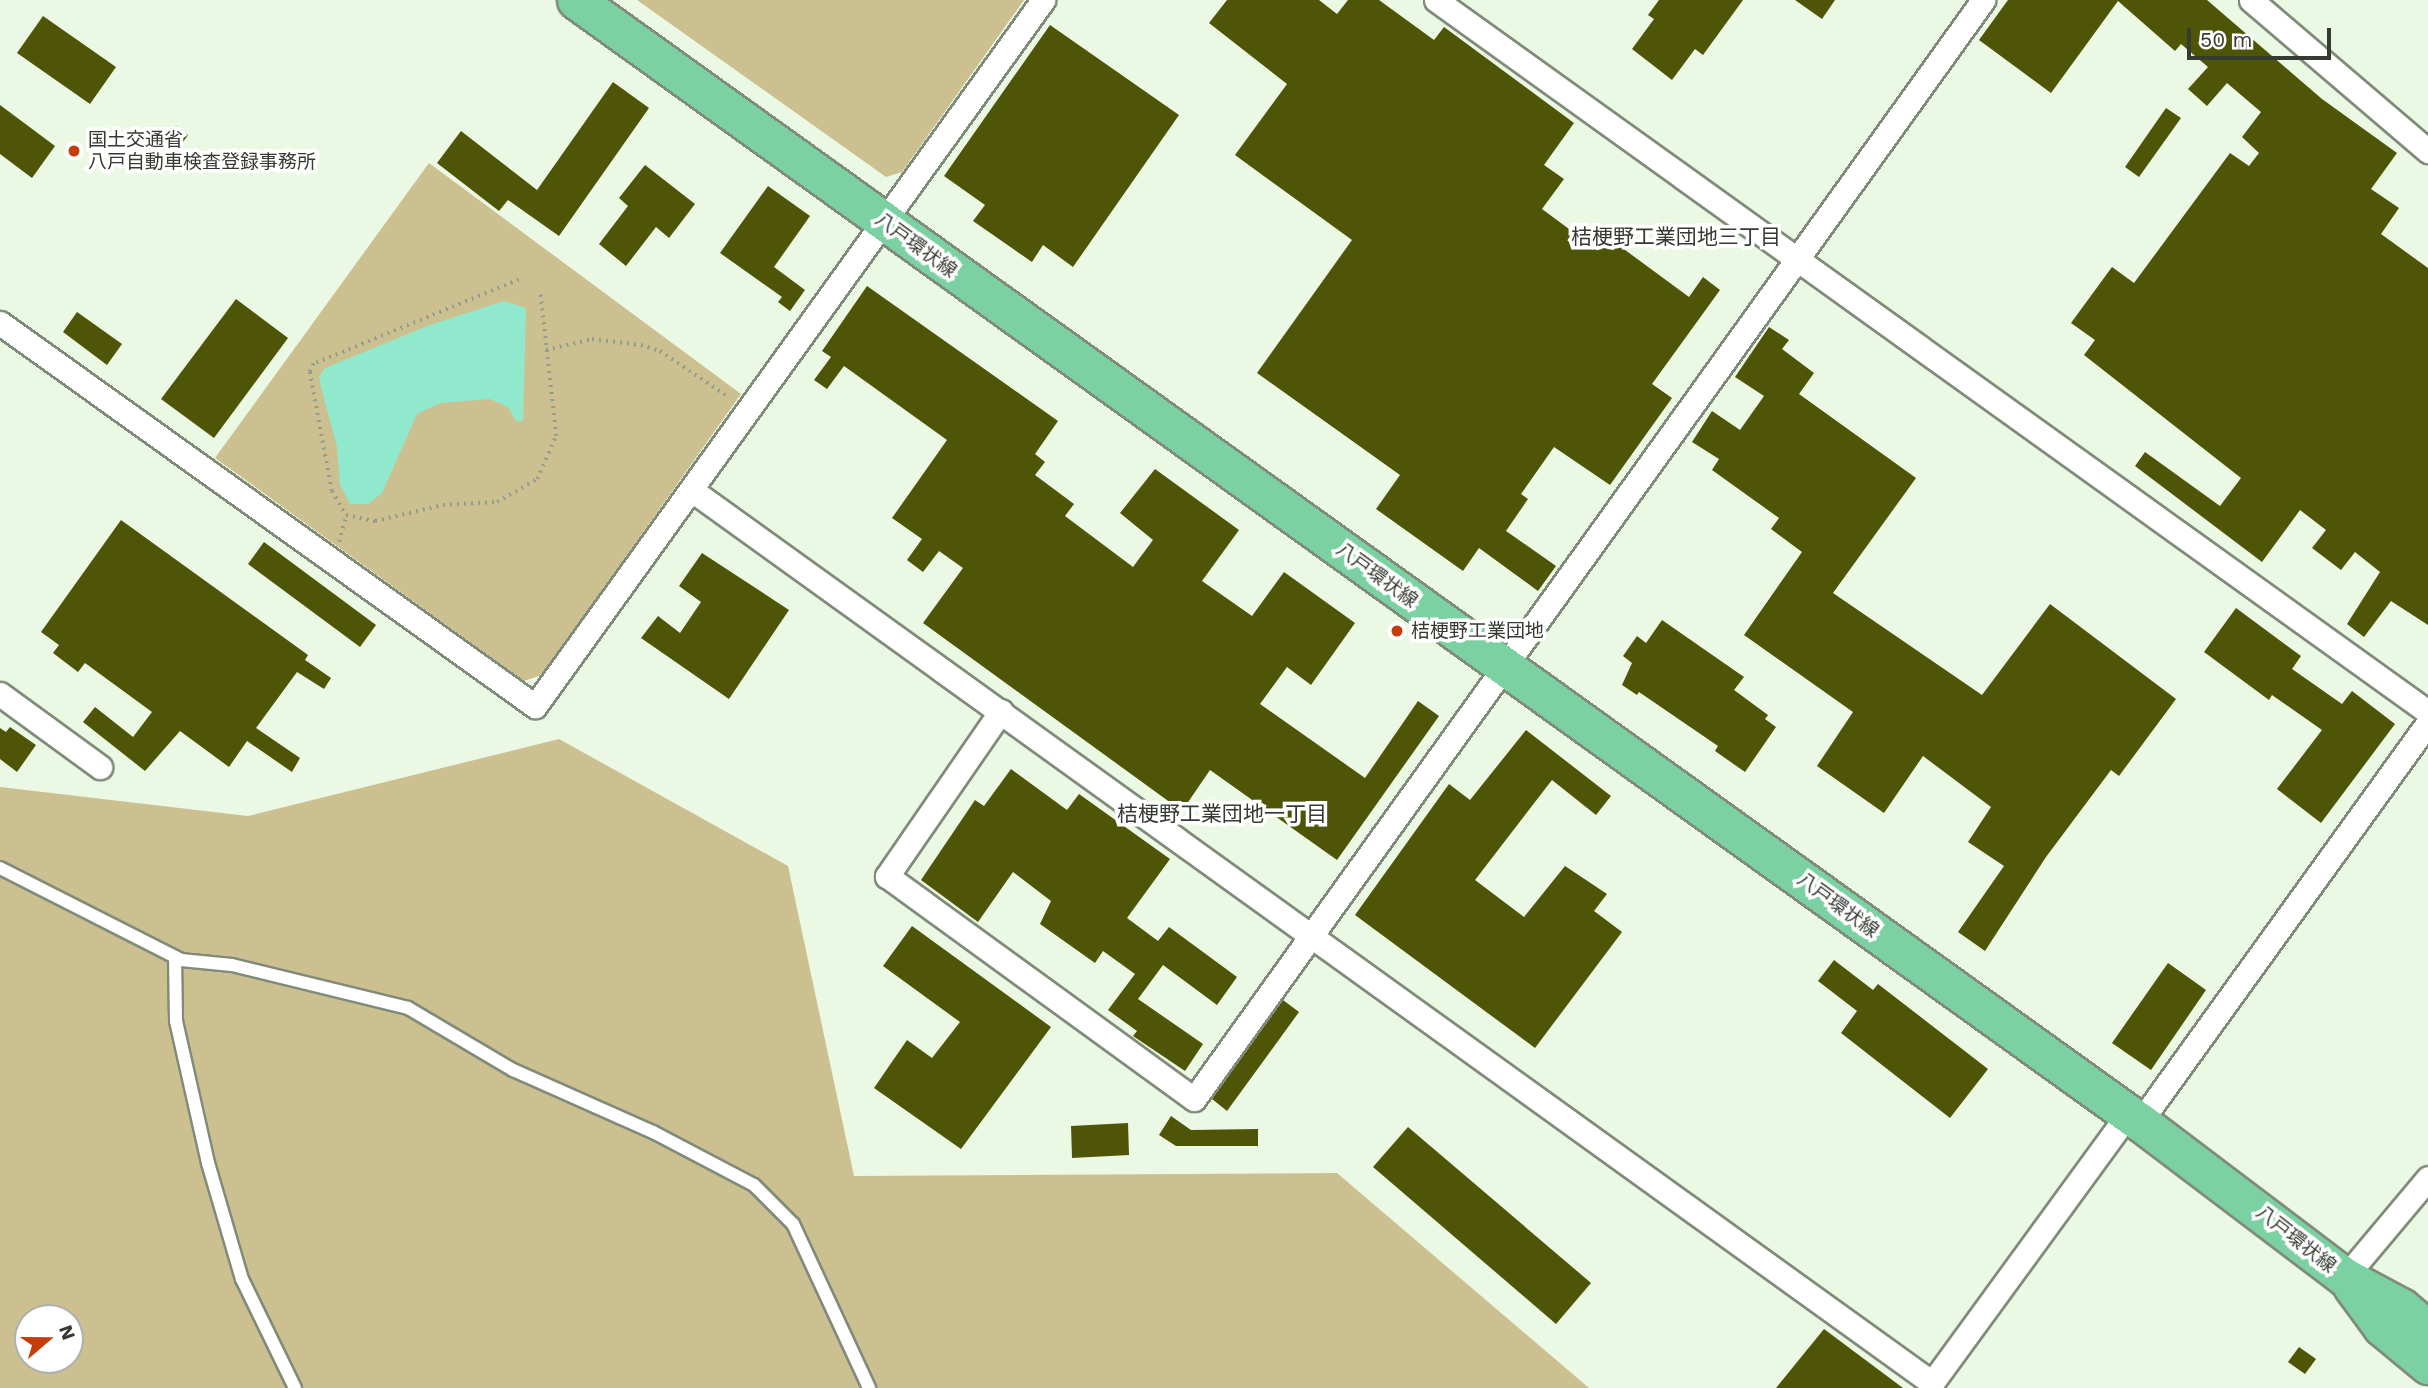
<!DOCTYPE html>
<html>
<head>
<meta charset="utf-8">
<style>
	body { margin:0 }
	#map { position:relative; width:2428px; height:1388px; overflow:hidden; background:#ebf8e3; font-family:"Work Sans","Noto Sans JP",sans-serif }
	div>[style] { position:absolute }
	.green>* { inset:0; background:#ccc091 }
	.water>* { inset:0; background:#91e9cd }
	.building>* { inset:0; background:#4f5506 }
	.path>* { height:3.5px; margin-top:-1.75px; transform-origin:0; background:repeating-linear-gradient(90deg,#939d8e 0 2px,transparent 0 7px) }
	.roads { filter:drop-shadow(2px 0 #808b79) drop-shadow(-2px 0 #808b79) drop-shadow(0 2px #808b79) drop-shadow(0 -2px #808b79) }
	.service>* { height:12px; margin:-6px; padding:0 6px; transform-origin:6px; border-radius:6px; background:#fff }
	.minor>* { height:23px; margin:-11.5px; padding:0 11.5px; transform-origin:11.5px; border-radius:11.5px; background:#fff }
	.primary>* { height:37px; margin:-18.5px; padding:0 18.5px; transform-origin:18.5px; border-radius:18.5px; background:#7bd1a1 }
	.dots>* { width:19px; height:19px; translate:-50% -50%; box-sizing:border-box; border:4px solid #fff; border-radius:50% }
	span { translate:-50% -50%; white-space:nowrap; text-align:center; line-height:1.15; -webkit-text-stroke:7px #fff; paint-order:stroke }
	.poi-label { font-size:19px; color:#353a32 }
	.left { translate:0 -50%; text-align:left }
	.street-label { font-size:19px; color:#353a32 }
	.neighbourhood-label { font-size:21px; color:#353a32 }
	.north { position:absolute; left:14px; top:1304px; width:70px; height:70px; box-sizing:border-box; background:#fff; border:2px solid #aeb0ad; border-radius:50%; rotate:70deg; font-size:19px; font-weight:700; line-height:28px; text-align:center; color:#353a32 }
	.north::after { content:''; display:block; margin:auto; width:24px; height:32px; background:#c53e09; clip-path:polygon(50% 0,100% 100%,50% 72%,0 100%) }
	.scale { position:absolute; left:2187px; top:28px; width:144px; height:32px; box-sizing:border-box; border:4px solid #353a32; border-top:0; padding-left:9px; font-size:21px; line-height:24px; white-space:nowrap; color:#353a32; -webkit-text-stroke:5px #fff; paint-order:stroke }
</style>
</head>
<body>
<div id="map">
	<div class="green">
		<div style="clip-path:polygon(637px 0,1024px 0,902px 172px,886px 177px)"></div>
		<div style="clip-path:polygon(429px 163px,741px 394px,542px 675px,524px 681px,215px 458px)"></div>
		<div style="clip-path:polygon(evenodd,559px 739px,788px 866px,854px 1176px,1337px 1173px,1589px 1388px,0 1388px,0 787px,248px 816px,559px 739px,28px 1318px,70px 1318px,70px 1360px,28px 1360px,28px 1318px)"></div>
	</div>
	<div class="water">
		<div style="clip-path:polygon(504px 301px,526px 308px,523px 421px,516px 421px,508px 407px,490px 399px,440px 403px,417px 414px,382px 493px,368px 504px,350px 504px,340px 485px,337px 447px,321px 387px,319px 377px,325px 368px,430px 325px)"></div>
	</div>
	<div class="building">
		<div style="clip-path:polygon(1227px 0,1319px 0,1337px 14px,1348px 0,1379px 0,1434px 40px,1444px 27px,1574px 123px,1544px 165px,1564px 179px,1542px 209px,1592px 246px,1602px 233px,1689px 297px,1703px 277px,1720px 290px,1652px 384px,1672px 398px,1610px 485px,1554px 447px,1521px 494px,1528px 499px,1506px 531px,1556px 566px,1538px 591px,1479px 548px,1463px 571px,1376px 509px,1400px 475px,1257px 373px,1352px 240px,1235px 155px,1287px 84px,1209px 23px)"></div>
		<div style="clip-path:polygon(1659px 0,1743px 0,1703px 55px,1695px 49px,1672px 80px,1632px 49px,1654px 19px,1648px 15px)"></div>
		<div style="clip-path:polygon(1795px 0,1835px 0,1822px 19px)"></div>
		<div style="clip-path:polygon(2008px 0,2207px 0,2322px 99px,2397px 153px,2371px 189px,2399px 208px,2381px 234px,2428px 268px,2428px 625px,2391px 601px,2364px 637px,2347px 624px,2380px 572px,2355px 552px,2341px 570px,2312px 548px,2326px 530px,2300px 510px,2262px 562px,2135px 466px,2145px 452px,2220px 506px,2241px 478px,2084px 355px,2095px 340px,2071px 323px,2112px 267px,2134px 283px,2230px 153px,2249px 166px,2259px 153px,2242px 137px,2261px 112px,2227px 83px,2207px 106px,2188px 89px,2208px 67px,2181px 44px,2175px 51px,2118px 1px,2051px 93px,1979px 40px)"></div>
		<div style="clip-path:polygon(43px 16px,116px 67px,90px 104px,17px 53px)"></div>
		<div style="clip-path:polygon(1050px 25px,1179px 115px,1073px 267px,1043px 245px,1032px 262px,973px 221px,985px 205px,944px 176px)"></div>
		<div style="clip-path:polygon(613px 82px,649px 108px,559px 236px,508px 200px,499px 211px,437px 163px,461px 131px,537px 190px)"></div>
		<div style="clip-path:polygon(0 105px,55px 146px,32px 178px,0 154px)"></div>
		<div style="clip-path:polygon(2166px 108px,2181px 118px,2139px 177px,2125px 167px)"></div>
		<div style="clip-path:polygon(176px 126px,188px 135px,168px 163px,155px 154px)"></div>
		<div style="clip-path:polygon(645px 165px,695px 204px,669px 238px,656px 227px,626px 266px,599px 244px,628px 206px,619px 198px)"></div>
		<div style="clip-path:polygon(768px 186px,810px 216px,774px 267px,805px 290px,790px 311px,778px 302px,782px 297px,720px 253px)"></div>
		<div style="clip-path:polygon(867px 286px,1058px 421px,1035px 454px,1045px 462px,1035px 475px,1074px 504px,1065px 516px,1133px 567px,1153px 540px,1120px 513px,1155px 469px,1239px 530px,1202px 581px,1252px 616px,1284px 572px,1355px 623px,1311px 685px,1287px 667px,1260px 704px,1365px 778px,1418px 701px,1439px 716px,1337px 860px,1210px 770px,1182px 811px,923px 623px,963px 568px,939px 551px,923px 572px,907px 560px,922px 539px,892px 518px,947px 440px,844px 366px,827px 389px,814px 380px,831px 357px,822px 351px)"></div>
		<div style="clip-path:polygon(236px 299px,288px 338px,214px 438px,161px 399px)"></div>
		<div style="clip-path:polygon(77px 312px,122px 344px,107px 365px,63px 332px)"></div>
		<div style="clip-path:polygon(1769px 327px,1789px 340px,1782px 349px,1814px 373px,1799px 394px,1916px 478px,1833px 593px,1982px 695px,2050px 604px,2176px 699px,2119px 776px,2111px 770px,2046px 857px,1985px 951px,1958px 932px,2004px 866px,1968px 842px,1991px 807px,1923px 756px,1884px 813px,1817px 766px,1853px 712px,1744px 635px,1802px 552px,1771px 529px,1779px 518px,1712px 470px,1719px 459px,1692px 442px,1712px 411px,1740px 430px,1764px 396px,1735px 377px)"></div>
		<div style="clip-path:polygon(121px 520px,308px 655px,305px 660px,331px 678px,324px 689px,297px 672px,256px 728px,300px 758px,292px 772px,247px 741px,229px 767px,180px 731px,145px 771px,83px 722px,95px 707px,133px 737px,152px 712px,85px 663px,78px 672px,53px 653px,59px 645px,41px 632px)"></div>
		<div style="clip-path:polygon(264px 542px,376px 625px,360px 647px,248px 564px)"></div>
		<div style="clip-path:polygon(702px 553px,789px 610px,729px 699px,641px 638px,658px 616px,680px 633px,701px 602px,679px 586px)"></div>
		<div style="clip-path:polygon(2236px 608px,2301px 656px,2292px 669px,2342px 704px,2352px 691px,2395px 724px,2321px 823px,2277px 789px,2322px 730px,2272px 695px,2269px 700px,2204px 652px)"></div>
		<div style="clip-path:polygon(1662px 620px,1744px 677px,1734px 690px,1768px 715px,1765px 719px,1776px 727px,1745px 772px,1715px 751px,1718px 746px,1639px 692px,1637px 695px,1622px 685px,1632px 663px,1623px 656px,1637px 636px,1646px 643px)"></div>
		<div style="clip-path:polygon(10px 727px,36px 745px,17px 772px,0 759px,0 728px,6px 732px)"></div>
		<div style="clip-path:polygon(1526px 730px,1611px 796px,1596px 815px,1552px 780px,1475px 880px,1524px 917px,1565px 866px,1607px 894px,1594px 911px,1622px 932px,1535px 1048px,1355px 915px,1449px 784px,1470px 800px)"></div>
		<div style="clip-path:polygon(1011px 769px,1067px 810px,1079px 794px,1170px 859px,1127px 918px,1158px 941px,1169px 927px,1237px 977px,1217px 1005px,1163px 965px,1138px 999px,1203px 1044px,1185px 1071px,1133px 1036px,1137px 1031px,1108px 1010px,1135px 974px,1103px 951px,1095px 963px,1040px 924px,1051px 901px,1013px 872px,978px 922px,921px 880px,975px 800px,984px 806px)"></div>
		<div style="clip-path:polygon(912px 926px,1051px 1027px,961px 1149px,874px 1088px,907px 1040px,932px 1058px,960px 1022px,883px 966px)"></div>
		<div style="clip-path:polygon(1834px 960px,1873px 990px,1878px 984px,1988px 1069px,1950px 1118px,1841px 1033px,1857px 1011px,1818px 981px)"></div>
		<div style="clip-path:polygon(2168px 963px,2206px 990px,2151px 1070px,2112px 1043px)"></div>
		<div style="clip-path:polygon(1283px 1000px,1299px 1012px,1227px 1111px,1212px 1099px)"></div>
		<div style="clip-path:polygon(1171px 1116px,1191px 1130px,1258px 1129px,1258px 1146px,1176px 1146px,1159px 1135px)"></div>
		<div style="clip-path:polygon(1128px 1123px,1129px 1155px,1072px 1158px,1071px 1126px)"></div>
		<div style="clip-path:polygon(1408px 1127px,1591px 1283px,1556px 1324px,1373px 1167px)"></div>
		<div style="clip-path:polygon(1824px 1329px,1903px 1388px,1776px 1388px)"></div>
		<div style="clip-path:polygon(2299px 1347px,2316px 1359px,2305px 1374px,2288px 1362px)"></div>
	</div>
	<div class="path">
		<div style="left:519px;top:280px;width:222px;rotate:157.7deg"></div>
		<div style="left:314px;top:364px;width:9px;rotate:117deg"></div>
		<div style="left:310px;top:372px;width:121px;rotate:79.5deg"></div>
		<div style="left:332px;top:491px;width:28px;rotate:60deg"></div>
		<div style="left:346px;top:515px;width:30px;rotate:12deg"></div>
		<div style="left:375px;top:521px;width:70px;rotate:-13.2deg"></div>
		<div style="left:443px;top:505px;width:54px;rotate:-3.2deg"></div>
		<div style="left:497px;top:502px;width:46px;rotate:-29.9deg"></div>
		<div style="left:537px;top:479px;width:47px;rotate:-66.2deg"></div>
		<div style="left:556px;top:436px;width:146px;rotate:-96.3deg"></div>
		<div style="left:546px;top:350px;width:47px;rotate:-13.4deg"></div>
		<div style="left:592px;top:339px;width:49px;rotate:7deg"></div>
		<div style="left:641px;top:345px;width:20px;rotate:18deg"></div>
		<div style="left:660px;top:351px;width:84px;rotate:33.9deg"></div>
		<div style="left:339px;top:542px;width:27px;rotate:-75deg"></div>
	</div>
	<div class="roads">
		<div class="service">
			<div style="left:0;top:868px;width:203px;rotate:26.9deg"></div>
			<div style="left:181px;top:960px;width:51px;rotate:5.6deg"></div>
			<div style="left:232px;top:965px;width:181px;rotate:13.7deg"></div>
			<div style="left:408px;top:1008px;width:122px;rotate:30.6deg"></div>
			<div style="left:513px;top:1070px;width:153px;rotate:23.9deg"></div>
			<div style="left:653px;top:1132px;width:114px;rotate:27.7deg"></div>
			<div style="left:754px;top:1185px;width:55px;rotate:45deg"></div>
			<div style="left:793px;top:1224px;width:181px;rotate:65.1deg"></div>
			<div style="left:175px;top:957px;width:64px;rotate:89.1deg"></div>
			<div style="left:176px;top:1021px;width:146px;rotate:77.3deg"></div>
			<div style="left:208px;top:1163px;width:121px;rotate:73.7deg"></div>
			<div style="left:242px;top:1279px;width:121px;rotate:64.1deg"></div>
		</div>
		<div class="minor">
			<div style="left:1436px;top:0;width:1221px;rotate:35.67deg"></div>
			<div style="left:2251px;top:0;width:233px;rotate:40.5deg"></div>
			<div style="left:0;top:323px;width:658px;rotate:35.6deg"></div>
			<div style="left:535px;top:706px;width:870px;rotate:-54.26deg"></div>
			<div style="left:693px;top:491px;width:1527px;rotate:35.75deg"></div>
			<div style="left:1932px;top:1383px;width:333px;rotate:-53.9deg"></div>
			<div style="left:0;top:694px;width:124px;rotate:36.1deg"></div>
			<div style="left:1001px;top:711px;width:201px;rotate:124.6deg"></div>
			<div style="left:887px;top:876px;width:379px;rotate:36deg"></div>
			<div style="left:1194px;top:1099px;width:1353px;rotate:-54.32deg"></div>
			<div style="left:2140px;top:1122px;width:492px;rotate:-54.2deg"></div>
			<div style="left:2345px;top:1277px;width:129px;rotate:-50deg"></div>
		</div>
		<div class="primary">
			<div style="left:576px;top:0;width:1925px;rotate:35.66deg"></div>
			<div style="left:2140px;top:1122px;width:257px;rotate:37.1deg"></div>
			<div style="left:2345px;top:1277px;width:64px;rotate:28.2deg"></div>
			<div style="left:2401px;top:1307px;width:35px;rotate:40deg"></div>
			<div style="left:2352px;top:1286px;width:51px;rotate:53.8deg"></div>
			<div style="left:2382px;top:1327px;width:60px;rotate:39.6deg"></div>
		</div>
	</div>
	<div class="dots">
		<div style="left:74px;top:151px;background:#c53e09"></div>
		<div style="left:1397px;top:631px;background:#c53e09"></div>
	</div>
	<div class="poi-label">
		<span class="left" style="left:88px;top:151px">国土交通省<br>八戸自動車検査登録事務所</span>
		<span class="left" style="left:1411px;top:631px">桔梗野工業団地</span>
	</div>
	<div class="street-label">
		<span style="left:916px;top:245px;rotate:36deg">八戸環状線</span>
		<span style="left:1377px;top:575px;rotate:36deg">八戸環状線</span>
		<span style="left:1838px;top:905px;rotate:36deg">八戸環状線</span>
		<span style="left:2296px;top:1239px;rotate:38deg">八戸環状線</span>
	</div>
	<div class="neighbourhood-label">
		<span style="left:1676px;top:237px">桔梗野工業団地三丁目</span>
		<span style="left:1222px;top:814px">桔梗野工業団地一丁目</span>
	</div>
	<div class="north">N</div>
	<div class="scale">50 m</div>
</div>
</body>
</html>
